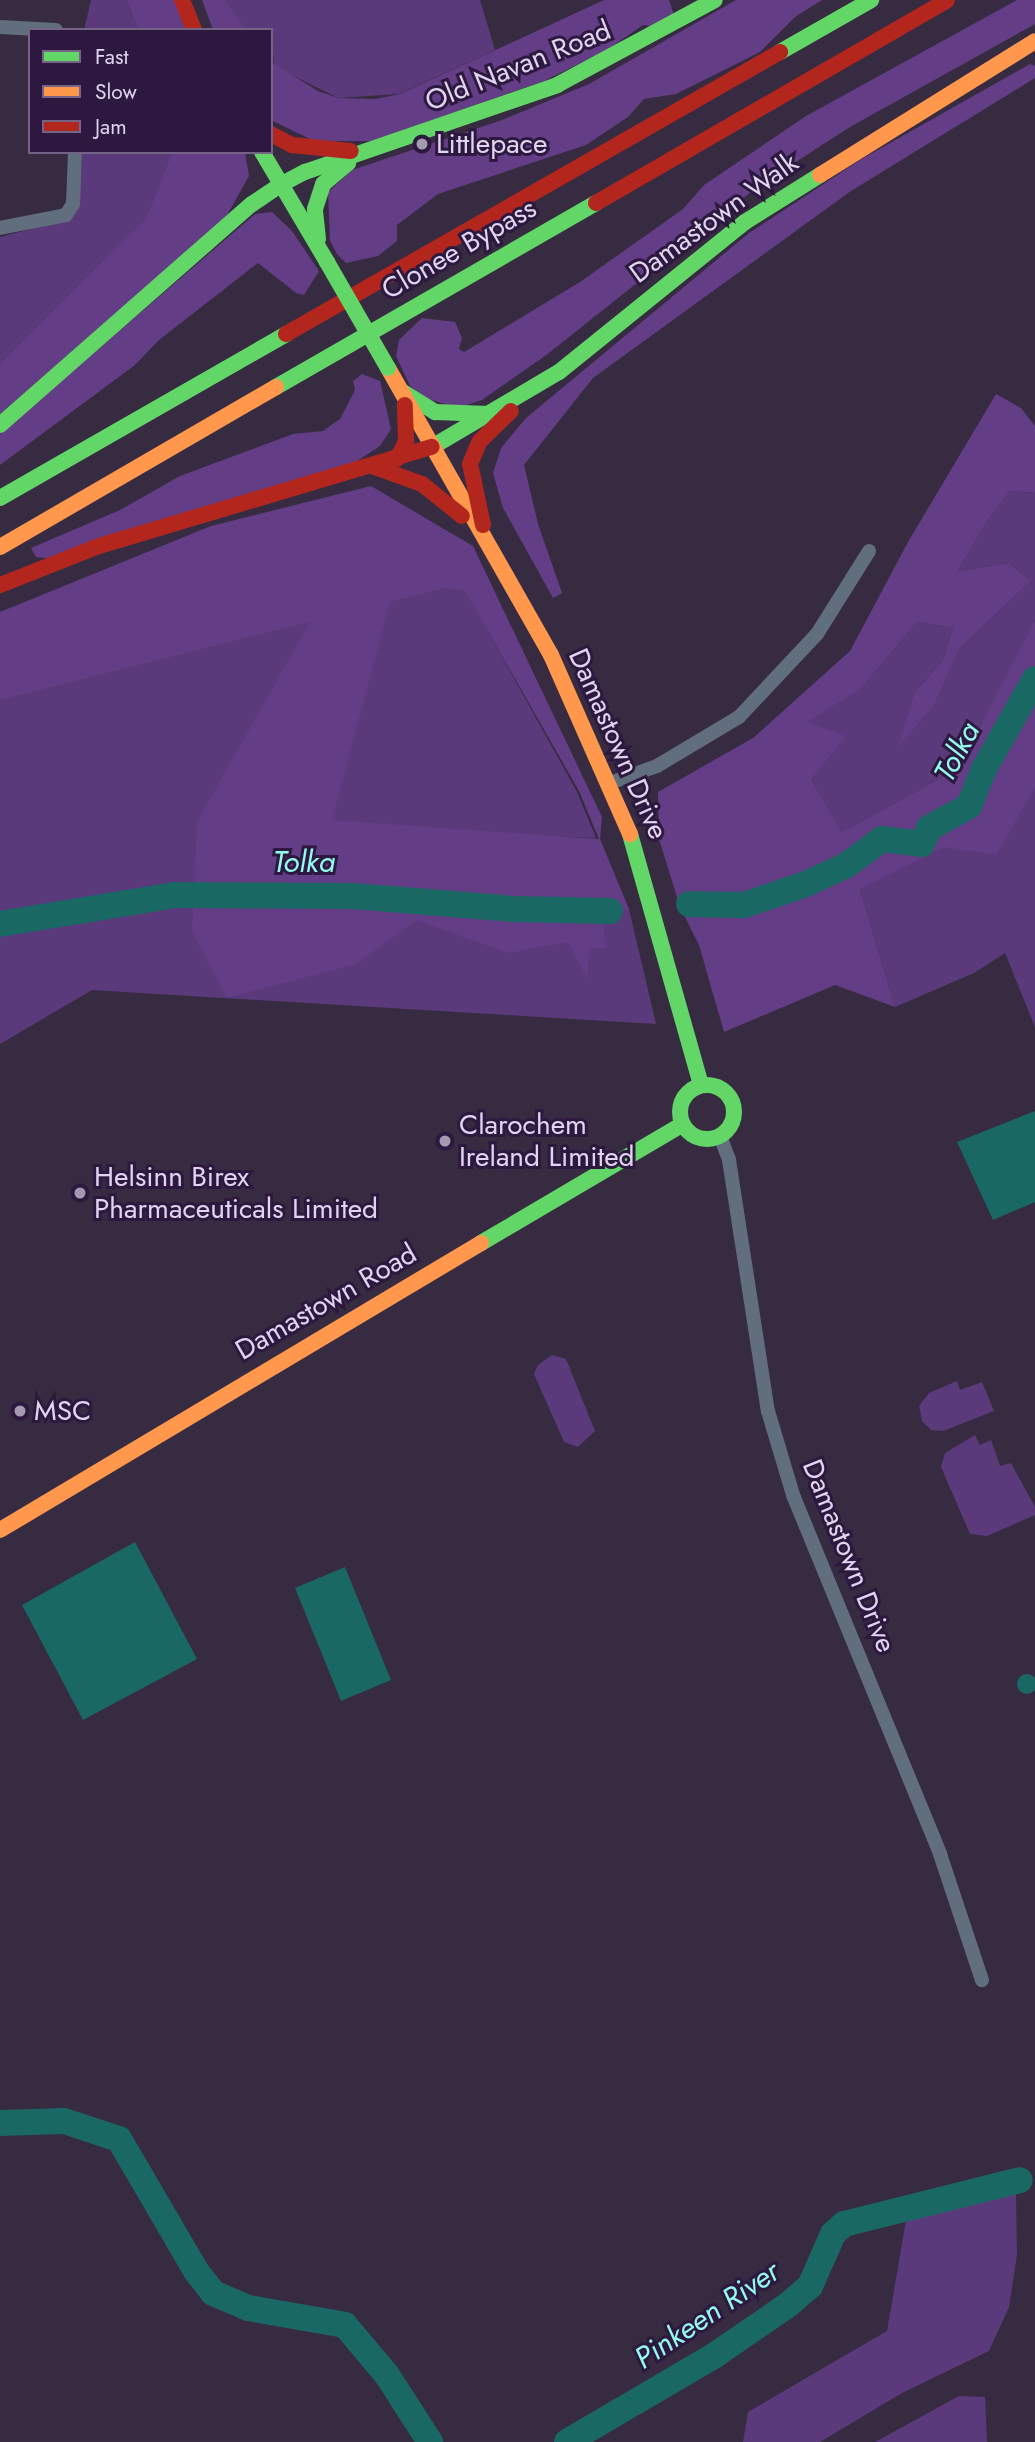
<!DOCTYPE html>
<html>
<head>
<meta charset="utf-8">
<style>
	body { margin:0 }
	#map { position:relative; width:1035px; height:2442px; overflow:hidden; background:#362b41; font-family:Jost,sans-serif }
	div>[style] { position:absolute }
	.green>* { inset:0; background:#5b3a7b }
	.forest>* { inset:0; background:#633d85 }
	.water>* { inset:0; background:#1a6863 }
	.round { border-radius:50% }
	.river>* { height:26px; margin:-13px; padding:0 13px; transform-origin:13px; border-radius:13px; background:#1a6863 }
	.street>* { height:14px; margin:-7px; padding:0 7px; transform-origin:7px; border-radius:7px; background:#616e7e }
	.fast>* { height:16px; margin:-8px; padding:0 8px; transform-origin:8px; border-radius:8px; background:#63d668 }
	.fast>.ring { margin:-8px; padding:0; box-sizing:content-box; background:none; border:16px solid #63d668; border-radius:50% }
	.slow>* { height:16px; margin:-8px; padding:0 8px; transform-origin:8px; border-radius:8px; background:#ff974d }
	.jam>* { height:16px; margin:-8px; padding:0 8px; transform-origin:8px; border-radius:8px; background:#b3261e }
	.fast-bridge>* { height:16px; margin:-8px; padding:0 8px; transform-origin:8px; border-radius:8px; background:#63d668 }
	.dots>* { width:19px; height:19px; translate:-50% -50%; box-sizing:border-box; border:4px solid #2d183f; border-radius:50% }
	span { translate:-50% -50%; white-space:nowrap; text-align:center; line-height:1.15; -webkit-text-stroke:6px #2d183f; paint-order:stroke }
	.street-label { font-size:28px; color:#e0d4ee }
	.poi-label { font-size:28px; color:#e0d4ee }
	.left { translate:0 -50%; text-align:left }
	.water-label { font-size:30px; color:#94faee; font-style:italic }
	.legend { position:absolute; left:28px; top:28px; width:245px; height:126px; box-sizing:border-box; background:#2d183f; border:2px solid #756385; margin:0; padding:9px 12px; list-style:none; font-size:21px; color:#e0d4ee }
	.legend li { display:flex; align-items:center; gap:14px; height:35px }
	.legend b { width:35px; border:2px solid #756385 }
</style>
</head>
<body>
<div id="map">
	<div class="green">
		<div style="clip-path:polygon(91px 0,127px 0,138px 30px,84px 30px)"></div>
		<div style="clip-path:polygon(225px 0,480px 0,495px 50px,399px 94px,338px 98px,274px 66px,271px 30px,247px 30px)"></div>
		<div style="clip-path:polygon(82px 152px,172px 152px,146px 218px,0 363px,0 237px,70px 219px,81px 181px)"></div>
		<div style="clip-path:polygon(1010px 491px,1035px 493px,1035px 620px,1029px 635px,959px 768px,842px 832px,811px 779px,806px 722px,860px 690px,917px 622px,953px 628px,943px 660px,914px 693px,899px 744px,934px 706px,960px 648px,1031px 581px,1009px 563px,958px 571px,985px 524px)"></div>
		<div style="clip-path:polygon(438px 541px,577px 792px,596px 838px,285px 824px,212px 880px,0 915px,0 645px)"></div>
		<div style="clip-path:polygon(1035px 700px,1035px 1027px,1005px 953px,974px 973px,895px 1007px,860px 889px)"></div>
		<div style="clip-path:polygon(206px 904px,629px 909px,656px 1024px,92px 990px,0 1044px,0 931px,43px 927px,78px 914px)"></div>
		<div style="clip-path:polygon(552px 1355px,566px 1359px,595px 1431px,578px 1447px,564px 1442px,534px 1374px,538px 1365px)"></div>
		<div style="clip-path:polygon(957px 1381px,960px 1390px,982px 1382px,994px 1411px,943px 1431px,931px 1430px,922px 1421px,919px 1406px,929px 1393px)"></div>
		<div style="clip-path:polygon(975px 1435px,980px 1445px,991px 1440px,1000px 1466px,1011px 1463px,1035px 1507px,1035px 1515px,987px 1536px,970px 1534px,941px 1467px,945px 1453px)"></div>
		<div style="clip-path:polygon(1016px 2194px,1017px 2255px,1009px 2307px,989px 2351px,902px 2393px,820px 2442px,743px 2442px,748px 2412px,887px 2331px,906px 2220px)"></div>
		<div style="clip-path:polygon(959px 2396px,985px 2397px,987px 2442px,875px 2442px)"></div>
	</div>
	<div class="forest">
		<div style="clip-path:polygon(127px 0,175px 0,189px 30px,138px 30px)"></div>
		<div style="clip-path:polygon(202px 0,225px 0,247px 30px,213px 30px)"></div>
		<div style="clip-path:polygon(604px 0,669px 0,674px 15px,657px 27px,643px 25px,607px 50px,544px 81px,372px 141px,314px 141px,271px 120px,271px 62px,318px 91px,338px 98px,375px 99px,400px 94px)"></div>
		<div style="clip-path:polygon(736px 0,822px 0,795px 17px,760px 52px,676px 94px,644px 99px,628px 117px,586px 145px,438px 194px,397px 225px,397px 241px,378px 256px,346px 263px,337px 254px,330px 241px,328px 192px,352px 170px,502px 120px,589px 84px)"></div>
		<div style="clip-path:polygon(1017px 0,1035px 0,1035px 24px,850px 127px,760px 185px,549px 353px,482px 400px,458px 408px,428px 399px,410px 386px,396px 356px,399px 340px,422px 318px,455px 322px,462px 338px,459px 349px,464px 352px,580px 282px,683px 209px,704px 185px,806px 116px)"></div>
		<div style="clip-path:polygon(1030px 64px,1035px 66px,1035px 78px,851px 191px,593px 378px,524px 465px,538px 524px,562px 593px,553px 598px,503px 508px,493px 473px,501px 448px,526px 418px,749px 233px,860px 160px)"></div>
		<div style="clip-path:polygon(172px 152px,245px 152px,249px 176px,226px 217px,0 414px,0 363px,146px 218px)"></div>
		<div style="clip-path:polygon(272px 212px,292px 231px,319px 271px,304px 295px,296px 293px,258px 263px,159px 340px,135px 365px,0 465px,0 434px,255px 214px)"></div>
		<div style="clip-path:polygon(362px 374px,380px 381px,391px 429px,380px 446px,354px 463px,52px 559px,36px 557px,31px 548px,120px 510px,180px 476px,293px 434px,323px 431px,340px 419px,355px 390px,353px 381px)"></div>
		<div style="clip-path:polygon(996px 394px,1021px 408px,1035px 426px,1035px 493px,1010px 491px,985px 524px,958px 571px,1009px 563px,1031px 581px,960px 648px,934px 706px,898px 746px,914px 693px,943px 660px,953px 628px,917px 622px,860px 690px,807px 722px,846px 736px,811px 779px,842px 832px,959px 768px,1035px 620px,1035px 787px,996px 855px,944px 847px,860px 889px,895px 1007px,835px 985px,724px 1032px,699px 945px,680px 907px,659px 839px,658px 792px,753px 738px,850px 651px,908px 542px)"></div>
		<div style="clip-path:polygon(evenodd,371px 486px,473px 546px,602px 817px,600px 839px,629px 909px,615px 911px,603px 926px,607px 948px,590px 948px,587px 978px,568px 942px,508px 953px,417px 920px,356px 964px,227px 998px,192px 931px,197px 822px,310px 622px,0 700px,0 612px,211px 526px,371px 486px,446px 588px,465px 591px,579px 791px,599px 839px,332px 820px,390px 602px,446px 588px)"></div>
	</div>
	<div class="water">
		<div style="clip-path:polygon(1035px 1111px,1035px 1202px,993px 1220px,957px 1142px)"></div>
		<div style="clip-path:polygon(135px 1542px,197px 1659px,83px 1720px,22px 1605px)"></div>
		<div style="clip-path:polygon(345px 1567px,391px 1680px,341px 1701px,295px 1588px)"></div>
		<div class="round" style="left:1017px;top:1674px;width:20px;height:20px"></div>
	</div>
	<div class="river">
		<div style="left:689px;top:904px;width:55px;rotate:1deg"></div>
		<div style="left:744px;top:905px;width:65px;rotate:-18.7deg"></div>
		<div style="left:806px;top:884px;width:45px;rotate:-24.9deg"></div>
		<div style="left:847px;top:865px;width:44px;rotate:-36.6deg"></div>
		<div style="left:882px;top:839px;width:40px;rotate:7.1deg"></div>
		<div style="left:922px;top:844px;width:17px;rotate:-66deg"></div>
		<div style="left:929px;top:828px;width:46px;rotate:-28.8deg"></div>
		<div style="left:969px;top:806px;width:40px;rotate:-68deg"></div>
		<div style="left:984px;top:769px;width:103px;rotate:-60.5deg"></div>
		<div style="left:0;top:924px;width:177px;rotate:-9.4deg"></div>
		<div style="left:175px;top:895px;width:178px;rotate:0.3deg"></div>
		<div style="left:353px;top:896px;width:162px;rotate:4.6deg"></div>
		<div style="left:514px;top:909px;width:96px;rotate:1.2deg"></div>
		<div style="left:0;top:2123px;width:64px;rotate:-1.8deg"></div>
		<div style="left:64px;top:2121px;width:58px;rotate:18.1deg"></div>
		<div style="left:119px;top:2139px;width:153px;rotate:59.7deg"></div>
		<div style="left:196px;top:2271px;width:28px;rotate:52deg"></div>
		<div style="left:213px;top:2293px;width:38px;rotate:23deg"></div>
		<div style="left:248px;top:2308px;width:98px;rotate:9.9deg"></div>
		<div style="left:345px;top:2325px;width:65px;rotate:50deg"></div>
		<div style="left:387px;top:2375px;width:80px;rotate:57.3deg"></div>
		<div style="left:567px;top:2442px;width:172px;rotate:-30.4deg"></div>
		<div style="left:715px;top:2355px;width:88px;rotate:-34.4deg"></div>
		<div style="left:788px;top:2305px;width:29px;rotate:-41deg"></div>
		<div style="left:810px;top:2286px;width:57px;rotate:-66.1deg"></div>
		<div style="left:833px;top:2234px;width:15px;rotate:-42deg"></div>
		<div style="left:844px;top:2224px;width:181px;rotate:-14deg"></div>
	</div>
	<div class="street">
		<div style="left:0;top:27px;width:56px;rotate:3.1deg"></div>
		<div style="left:0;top:228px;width:67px;rotate:-11.1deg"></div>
		<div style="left:66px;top:215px;width:13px;rotate:-58deg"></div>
		<div style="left:73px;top:204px;width:52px;rotate:-87.8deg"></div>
		<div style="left:610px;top:783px;width:50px;rotate:-19.9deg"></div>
		<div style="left:657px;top:766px;width:96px;rotate:-30.9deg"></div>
		<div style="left:739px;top:717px;width:114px;rotate:-46.8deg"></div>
		<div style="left:817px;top:634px;width:98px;rotate:-57.9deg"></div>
		<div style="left:720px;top:1136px;width:26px;rotate:69deg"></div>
		<div style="left:729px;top:1160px;width:254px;rotate:81.2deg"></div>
		<div style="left:768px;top:1411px;width:88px;rotate:73.4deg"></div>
		<div style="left:793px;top:1495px;width:388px;rotate:67.7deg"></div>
		<div style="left:940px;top:1854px;width:133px;rotate:71.6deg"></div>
	</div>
	<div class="fast">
		<div style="left:780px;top:52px;width:105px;rotate:-29.7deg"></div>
		<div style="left:262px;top:152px;width:128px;rotate:59.4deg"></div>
		<div style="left:282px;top:184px;width:26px;rotate:-28deg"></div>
		<div style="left:305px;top:172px;width:267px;rotate:-19deg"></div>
		<div style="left:557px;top:85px;width:179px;rotate:-28.3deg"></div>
		<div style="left:318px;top:239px;width:30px;rotate:-96deg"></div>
		<div style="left:315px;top:209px;width:26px;rotate:-72deg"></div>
		<div style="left:323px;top:184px;width:33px;rotate:-40deg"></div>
		<div style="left:276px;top:387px;width:369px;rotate:-29.9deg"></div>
		<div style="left:403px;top:392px;width:38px;rotate:32deg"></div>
		<div style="left:435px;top:412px;width:54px;rotate:2.1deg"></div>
		<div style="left:0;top:425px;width:335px;rotate:-41.3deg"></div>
		<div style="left:252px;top:204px;width:36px;rotate:-34deg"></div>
		<div style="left:432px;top:447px;width:147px;rotate:-30.6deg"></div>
		<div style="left:559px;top:372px;width:239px;rotate:-38.9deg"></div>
		<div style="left:745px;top:222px;width:89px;rotate:-32.1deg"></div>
		<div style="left:0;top:498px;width:330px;rotate:-29.8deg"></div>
		<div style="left:630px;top:834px;width:261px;rotate:74.2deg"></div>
		<div class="ring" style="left:680px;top:1085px;width:38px;height:38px"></div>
		<div style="left:481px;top:1243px;width:234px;rotate:-30.5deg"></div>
	</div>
	<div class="slow">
		<div style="left:820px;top:175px;width:253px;rotate:-31.9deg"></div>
		<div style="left:388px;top:368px;width:330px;rotate:60.4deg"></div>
		<div style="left:551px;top:655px;width:196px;rotate:66.2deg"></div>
		<div style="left:0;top:547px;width:319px;rotate:-30.1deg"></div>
		<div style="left:0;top:1530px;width:560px;rotate:-30.82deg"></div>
	</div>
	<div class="jam">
		<div style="left:182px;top:0;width:32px;rotate:68deg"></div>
		<div style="left:271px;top:134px;width:24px;rotate:28deg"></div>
		<div style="left:292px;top:145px;width:59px;rotate:5.8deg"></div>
		<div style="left:596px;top:203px;width:405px;rotate:-30deg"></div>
		<div style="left:286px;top:334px;width:569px;rotate:-29.72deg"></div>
		<div style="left:397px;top:459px;width:20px;rotate:-63deg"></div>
		<div style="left:406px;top:441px;width:36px;rotate:-92deg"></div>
		<div style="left:372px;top:466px;width:53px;rotate:19.8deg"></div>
		<div style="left:422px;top:484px;width:51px;rotate:38.7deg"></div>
		<div style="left:483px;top:525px;width:62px;rotate:-102deg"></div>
		<div style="left:470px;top:464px;width:25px;rotate:-67deg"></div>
		<div style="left:480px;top:441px;width:43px;rotate:-44.1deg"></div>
		<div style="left:0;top:585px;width:106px;rotate:-21.5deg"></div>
		<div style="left:99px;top:546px;width:347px;rotate:-16.6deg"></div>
	</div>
	<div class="fast-bridge">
		<div style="left:327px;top:262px;width:122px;rotate:60.1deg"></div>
	</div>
	<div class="dots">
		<div style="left:422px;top:144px;background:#a499b1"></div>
		<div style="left:445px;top:1141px;background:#a499b1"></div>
		<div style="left:80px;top:1193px;background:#a499b1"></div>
		<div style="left:20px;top:1411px;background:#a499b1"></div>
	</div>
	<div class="street-label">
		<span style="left:518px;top:66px;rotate:-22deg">Old Navan Road</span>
		<span style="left:714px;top:218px;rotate:-36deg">Damastown Walk</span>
		<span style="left:459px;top:249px;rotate:-30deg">Clonee Bypass</span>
		<span style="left:618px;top:744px;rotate:66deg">Damastown Drive</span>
		<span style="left:326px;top:1302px;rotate:-30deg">Damastown Road</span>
		<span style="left:849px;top:1556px;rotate:68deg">Damastown Drive</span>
	</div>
	<div class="poi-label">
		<span class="left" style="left:436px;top:144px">Littlepace</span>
		<span class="left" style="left:459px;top:1141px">Clarochem<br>Ireland Limited</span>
		<span class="left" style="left:94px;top:1193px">Helsinn Birex<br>Pharmaceuticals Limited</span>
		<span class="left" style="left:34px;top:1411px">MSC</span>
	</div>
	<div class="water-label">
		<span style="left:957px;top:752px;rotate:-62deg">Tolka</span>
		<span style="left:304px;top:862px">Tolka</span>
		<span style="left:707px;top:2315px;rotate:-34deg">Pinkeen River</span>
	</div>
	<ul class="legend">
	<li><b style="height:9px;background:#63d668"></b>Fast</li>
	<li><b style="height:9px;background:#ff974d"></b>Slow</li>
	<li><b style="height:9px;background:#b3261e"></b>Jam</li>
	</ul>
</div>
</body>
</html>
